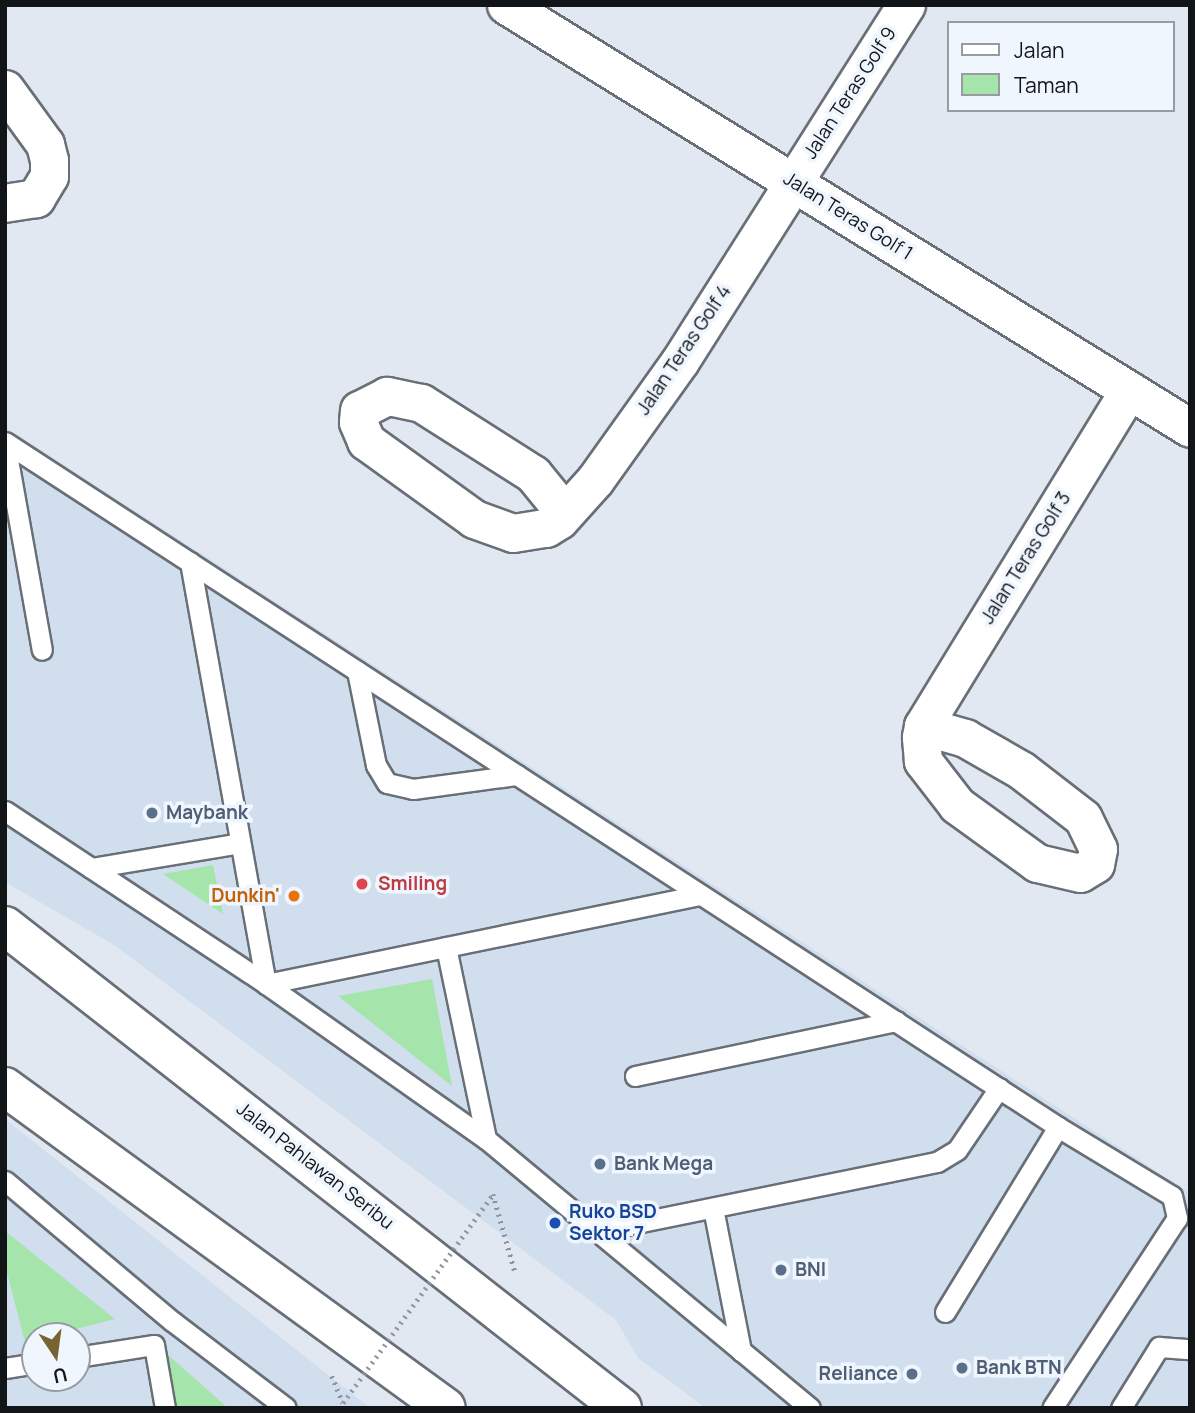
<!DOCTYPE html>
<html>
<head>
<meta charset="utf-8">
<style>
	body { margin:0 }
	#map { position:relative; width:1195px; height:1413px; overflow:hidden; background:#e1e8f2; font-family:Manrope,sans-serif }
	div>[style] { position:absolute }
	.built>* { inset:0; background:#d1deed }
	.green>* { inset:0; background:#a5e5ac }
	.path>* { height:4.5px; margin-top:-2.25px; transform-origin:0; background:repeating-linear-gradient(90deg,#8d929a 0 2px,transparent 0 7px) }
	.roads { filter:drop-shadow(2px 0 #686f77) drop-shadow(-2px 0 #686f77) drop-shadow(0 2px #686f77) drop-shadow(0 -2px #686f77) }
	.lane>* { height:19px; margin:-9.5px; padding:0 9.5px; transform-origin:9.5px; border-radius:9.5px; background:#fff }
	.street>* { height:37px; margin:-18.5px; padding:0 18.5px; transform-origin:18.5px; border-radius:18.5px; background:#fff }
	.primary>* { height:38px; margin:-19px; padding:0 19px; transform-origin:19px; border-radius:19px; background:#fff }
	.path-bridge>* { height:4.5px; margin-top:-2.25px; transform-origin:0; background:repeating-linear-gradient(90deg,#8d929a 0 2px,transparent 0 7px) }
	.dots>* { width:19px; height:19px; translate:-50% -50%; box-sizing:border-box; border:4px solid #eff6fd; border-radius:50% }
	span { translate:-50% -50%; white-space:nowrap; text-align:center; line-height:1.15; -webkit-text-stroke:7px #eff6fd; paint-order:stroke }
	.street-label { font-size:19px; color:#121518 }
	.service-label { font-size:19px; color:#4e5e75; font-weight:700 }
	.left { translate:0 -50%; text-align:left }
	.right { translate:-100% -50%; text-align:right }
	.health-label { font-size:19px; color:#be3a42; font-weight:700 }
	.food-label { font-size:19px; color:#c56008; font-weight:700 }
	.transit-label { font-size:19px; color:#164399; font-weight:700 }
	.frame { position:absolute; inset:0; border:7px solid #121518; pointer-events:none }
	.legend { position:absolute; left:947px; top:21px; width:228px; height:91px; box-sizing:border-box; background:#eff6fd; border:2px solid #979ca1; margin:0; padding:9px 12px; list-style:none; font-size:21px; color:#121518 }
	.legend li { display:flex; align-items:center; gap:14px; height:35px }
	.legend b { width:35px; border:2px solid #979ca1 }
	.north { position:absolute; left:21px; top:1322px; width:70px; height:70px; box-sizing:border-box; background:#eff6fd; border:2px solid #979ca1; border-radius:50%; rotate:167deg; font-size:19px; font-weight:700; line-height:28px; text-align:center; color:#121518 }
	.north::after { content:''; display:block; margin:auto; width:24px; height:32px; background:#7a6333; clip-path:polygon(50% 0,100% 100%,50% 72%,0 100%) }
</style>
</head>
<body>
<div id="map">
	<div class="built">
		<div style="clip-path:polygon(5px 427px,1190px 1193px,1190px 1408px,706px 1408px,638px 1358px,616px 1320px,114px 945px,5px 882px)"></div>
		<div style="clip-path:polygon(evenodd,5px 1119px,370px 1408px,5px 1408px,5px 1119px,35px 1336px,77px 1336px,77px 1378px,35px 1378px,35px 1336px)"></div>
	</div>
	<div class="green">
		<div style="clip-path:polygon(213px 865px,223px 914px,163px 874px)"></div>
		<div style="clip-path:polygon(432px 979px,452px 1086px,338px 996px)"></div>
		<div style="clip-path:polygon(5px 1231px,115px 1319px,25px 1342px,5px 1265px)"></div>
		<div style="clip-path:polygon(167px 1354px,228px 1408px,177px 1408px)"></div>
	</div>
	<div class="path">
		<div style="left:493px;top:1194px;width:81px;rotate:74.2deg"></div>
		<div style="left:332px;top:1376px;width:29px;rotate:68deg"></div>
	</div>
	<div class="roads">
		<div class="lane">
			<div style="left:5px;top:442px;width:1256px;rotate:33.04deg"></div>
			<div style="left:1058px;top:1127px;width:133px;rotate:31.2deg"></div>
			<div style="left:1172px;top:1196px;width:23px;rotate:77deg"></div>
			<div style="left:1177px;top:1218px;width:227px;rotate:123.3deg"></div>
			<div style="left:5px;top:443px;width:210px;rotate:79.9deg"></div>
			<div style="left:190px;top:562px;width:429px;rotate:79.8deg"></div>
			<div style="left:266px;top:984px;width:444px;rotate:-11.6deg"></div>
			<div style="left:357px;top:671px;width:96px;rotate:78.6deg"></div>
			<div style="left:376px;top:765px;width:21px;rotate:59deg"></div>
			<div style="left:387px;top:783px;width:27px;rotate:13deg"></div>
			<div style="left:413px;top:789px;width:105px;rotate:-7.7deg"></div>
			<div style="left:5px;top:811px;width:313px;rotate:33.5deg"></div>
			<div style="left:266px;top:984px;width:269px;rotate:35.2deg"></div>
			<div style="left:486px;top:1139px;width:421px;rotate:39.7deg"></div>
			<div style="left:91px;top:868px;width:151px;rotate:-9.5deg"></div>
			<div style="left:446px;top:947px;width:196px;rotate:78.2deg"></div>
			<div style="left:635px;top:1076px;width:267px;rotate:-11.9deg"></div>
			<div style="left:5px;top:1181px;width:218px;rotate:40deg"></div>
			<div style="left:172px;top:1321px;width:143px;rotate:37.3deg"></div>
			<div style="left:713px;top:1208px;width:146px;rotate:78.9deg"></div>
			<div style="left:597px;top:1231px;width:347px;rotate:-11.5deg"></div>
			<div style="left:937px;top:1162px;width:23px;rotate:-31deg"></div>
			<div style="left:957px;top:1150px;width:75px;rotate:-55.9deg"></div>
			<div style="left:945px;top:1312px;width:217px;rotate:-58.6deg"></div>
			<div style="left:77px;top:1357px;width:78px;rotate:-8.9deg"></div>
			<div style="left:154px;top:1345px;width:64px;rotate:80.1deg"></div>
			<div style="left:5px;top:1368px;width:30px;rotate:-9deg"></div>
			<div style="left:1121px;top:1408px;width:72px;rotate:-58.1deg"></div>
			<div style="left:1159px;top:1347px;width:31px;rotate:4deg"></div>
		</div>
		<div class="street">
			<div style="left:506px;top:5px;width:804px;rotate:31.73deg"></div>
			<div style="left:5px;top:89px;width:68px;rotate:54deg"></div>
			<div style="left:45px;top:144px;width:16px;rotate:76deg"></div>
			<div style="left:49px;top:160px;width:16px;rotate:90deg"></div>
			<div style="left:49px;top:176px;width:26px;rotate:121deg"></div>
			<div style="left:36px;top:198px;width:31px;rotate:171deg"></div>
			<div style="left:564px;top:512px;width:49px;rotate:-129.2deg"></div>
			<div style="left:533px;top:474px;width:133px;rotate:-147.6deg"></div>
			<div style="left:421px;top:403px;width:35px;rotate:-168deg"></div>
			<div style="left:387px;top:396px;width:31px;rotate:153deg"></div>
			<div style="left:359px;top:410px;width:12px;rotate:95deg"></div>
			<div style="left:358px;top:422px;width:21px;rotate:67deg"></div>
			<div style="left:366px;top:441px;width:133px;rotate:35.8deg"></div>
			<div style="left:474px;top:519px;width:41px;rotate:19.7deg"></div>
			<div style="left:513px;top:533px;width:33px;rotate:-9deg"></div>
			<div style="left:546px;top:528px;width:15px;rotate:-32deg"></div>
			<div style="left:559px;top:520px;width:54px;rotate:-48deg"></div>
			<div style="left:595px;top:480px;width:146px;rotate:-54.5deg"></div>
			<div style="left:680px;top:361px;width:422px;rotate:-57.6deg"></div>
			<div style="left:923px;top:726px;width:44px;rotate:15.9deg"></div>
			<div style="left:965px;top:738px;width:64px;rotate:29.7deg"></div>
			<div style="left:1021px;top:770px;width:78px;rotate:37.7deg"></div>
			<div style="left:1083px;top:818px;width:34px;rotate:64deg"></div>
			<div style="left:1098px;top:849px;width:15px;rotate:101deg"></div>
			<div style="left:1095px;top:864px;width:17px;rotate:149deg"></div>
			<div style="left:1080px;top:873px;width:44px;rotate:-166.9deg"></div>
			<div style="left:1037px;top:863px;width:99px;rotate:-144.1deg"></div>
			<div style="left:957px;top:805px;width:56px;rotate:-127.7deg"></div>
			<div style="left:923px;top:761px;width:24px;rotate:-95deg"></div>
			<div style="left:921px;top:737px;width:11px;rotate:-80deg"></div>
			<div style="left:923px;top:726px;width:394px;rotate:-58.5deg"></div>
		</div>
		<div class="primary">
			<div style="left:5px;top:926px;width:783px;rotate:38deg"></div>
			<div style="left:5px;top:1087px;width:545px;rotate:36.05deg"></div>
		</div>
	</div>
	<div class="path-bridge">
		<div style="left:343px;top:1403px;width:257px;rotate:-54.3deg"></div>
	</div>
	<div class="dots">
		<div style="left:152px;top:813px;background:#5c6f8a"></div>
		<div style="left:362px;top:884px;background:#e0444e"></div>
		<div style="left:294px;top:896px;background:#e8710a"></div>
		<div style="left:600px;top:1164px;background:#5c6f8a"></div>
		<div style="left:555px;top:1223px;background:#1a4fb4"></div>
		<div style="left:781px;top:1270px;background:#5c6f8a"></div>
		<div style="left:962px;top:1368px;background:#5c6f8a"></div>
		<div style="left:912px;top:1374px;background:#5c6f8a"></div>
	</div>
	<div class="street-label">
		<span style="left:850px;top:93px;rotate:-57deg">Jalan Teras Golf 9</span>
		<span style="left:848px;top:216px;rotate:32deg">Jalan Teras Golf 1</span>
		<span style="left:684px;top:350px;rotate:-56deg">Jalan Teras Golf 4</span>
		<span style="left:1026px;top:558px;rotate:-58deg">Jalan Teras Golf 3</span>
		<span style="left:315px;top:1166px;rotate:38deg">Jalan Pahlawan Seribu</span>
	</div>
	<div class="service-label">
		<span class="left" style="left:166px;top:813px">Maybank</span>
		<span class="left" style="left:614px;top:1164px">Bank Mega</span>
		<span class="left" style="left:795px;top:1270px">BNI</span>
		<span class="left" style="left:976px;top:1368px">Bank BTN</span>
		<span class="right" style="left:898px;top:1374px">Reliance</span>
	</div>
	<div class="health-label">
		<span class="left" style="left:378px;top:884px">Smiling</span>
	</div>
	<div class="food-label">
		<span class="right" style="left:280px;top:896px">Dunkin'</span>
	</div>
	<div class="transit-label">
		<span class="left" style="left:569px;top:1223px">Ruko BSD<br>Sektor 7</span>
	</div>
	<div class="frame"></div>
	<ul class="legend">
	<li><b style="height:9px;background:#fff"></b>Jalan</li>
	<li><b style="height:19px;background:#a5e5ac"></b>Taman</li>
	</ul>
	<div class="north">U</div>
</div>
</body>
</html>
